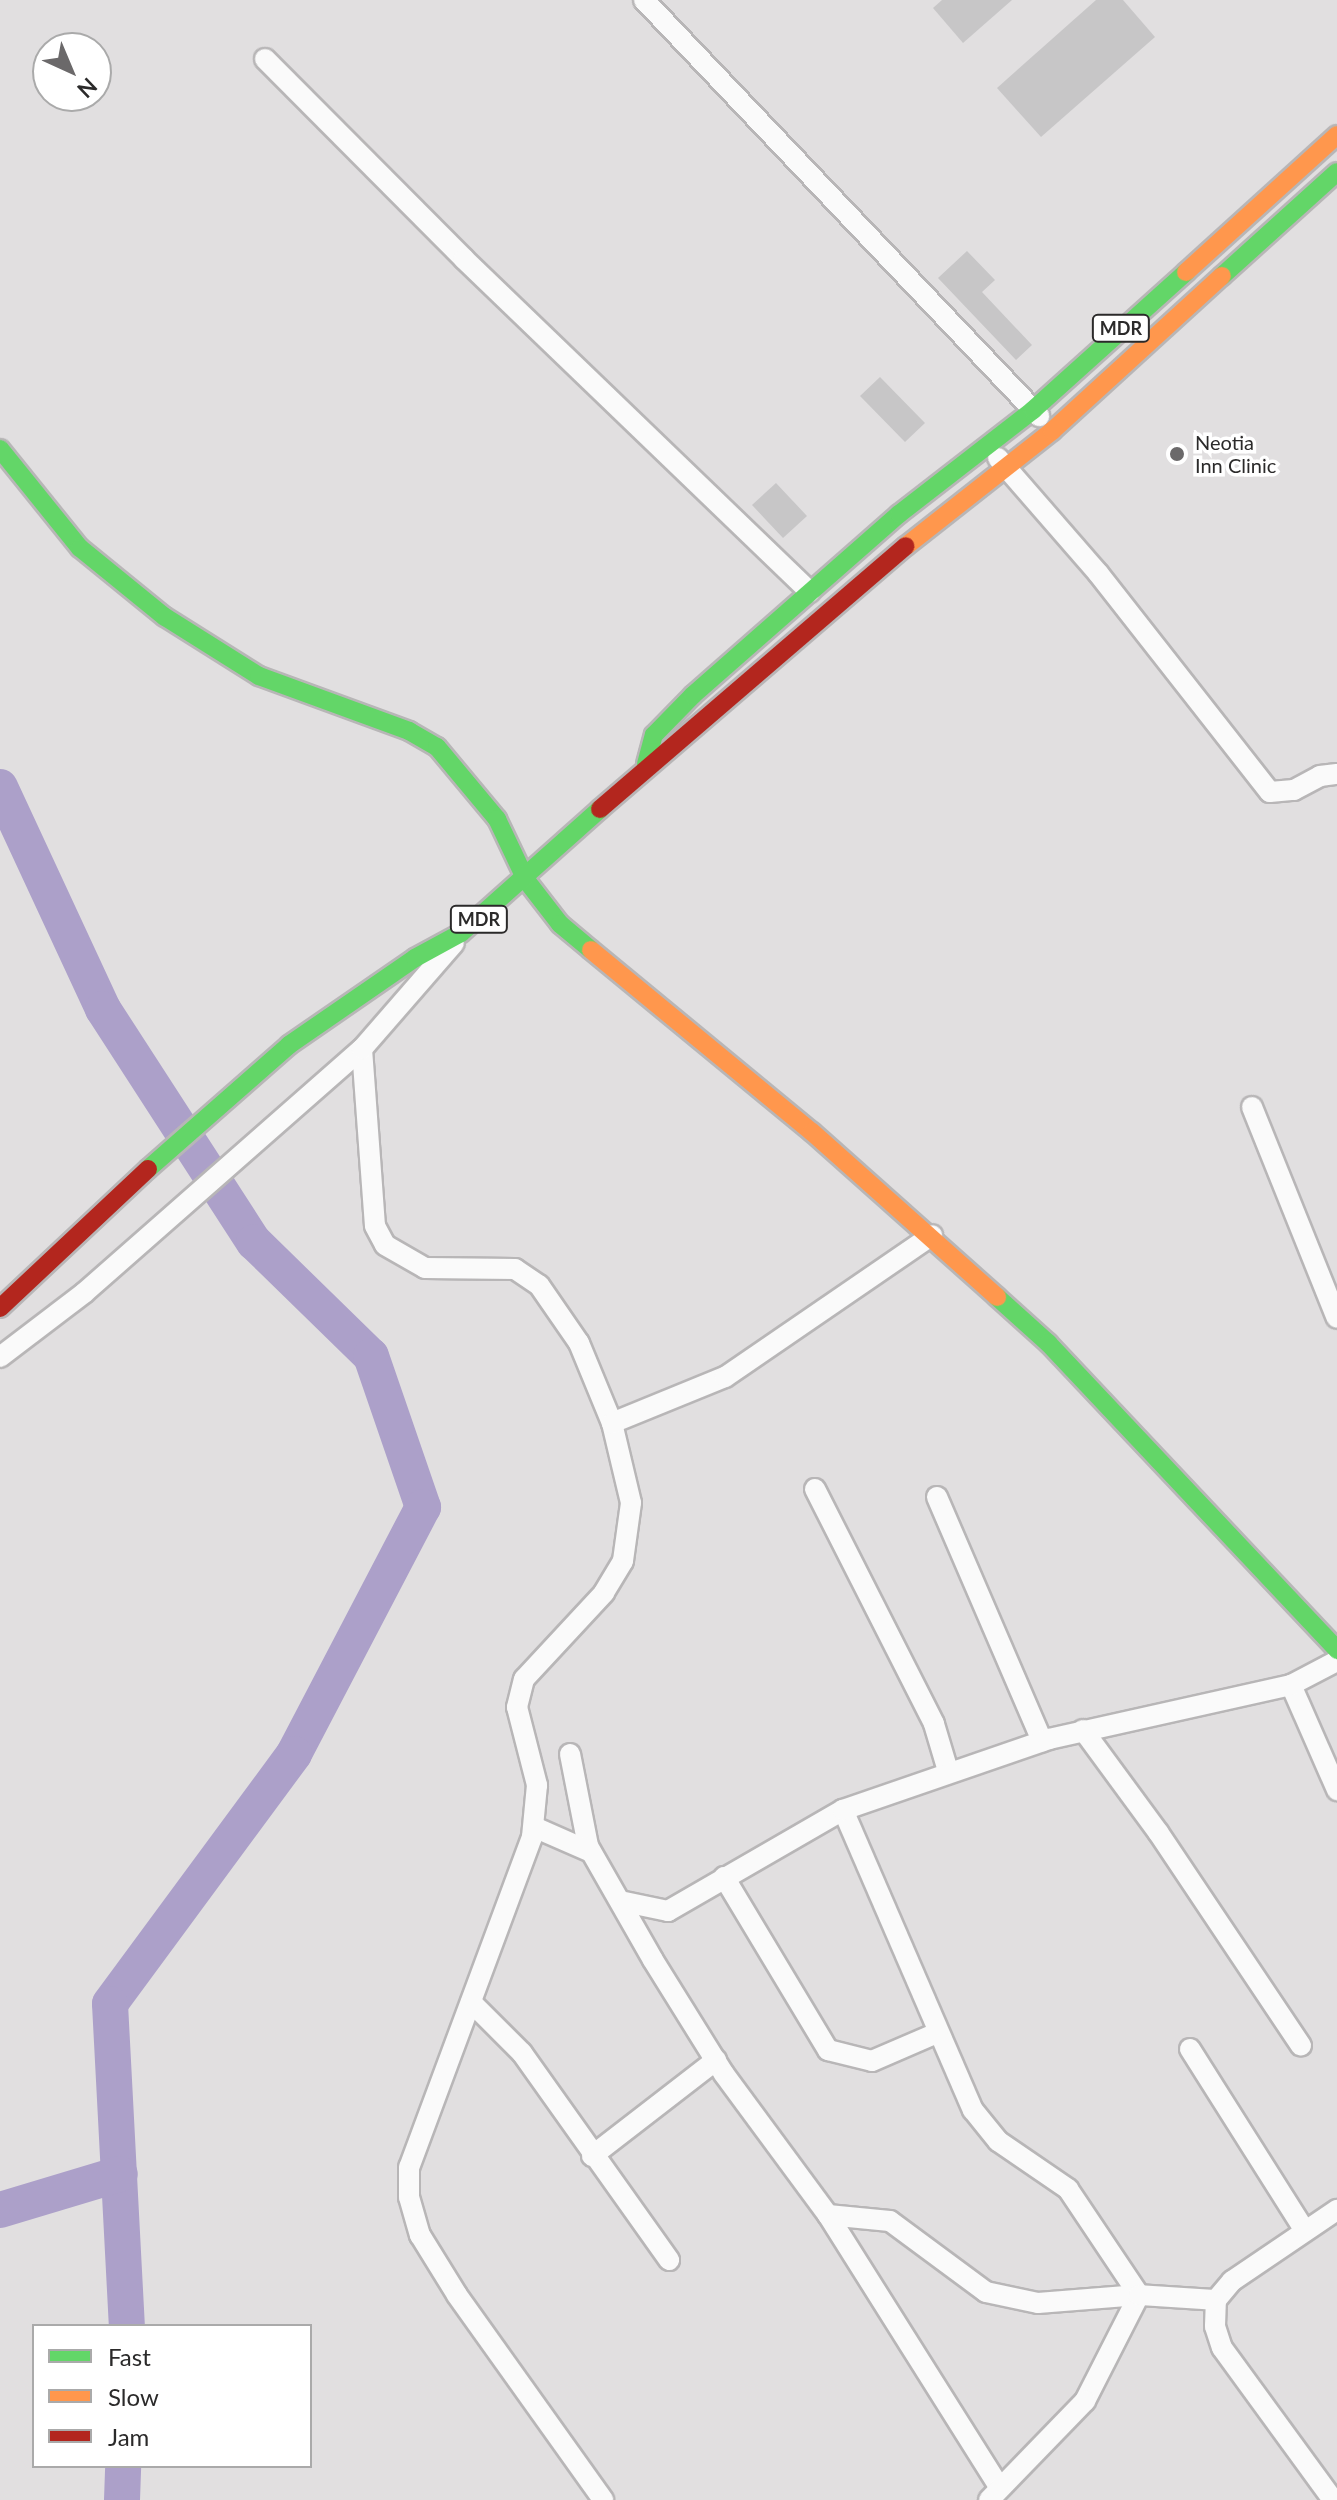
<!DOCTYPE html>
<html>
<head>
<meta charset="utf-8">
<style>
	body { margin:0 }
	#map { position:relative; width:1337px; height:2500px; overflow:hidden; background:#e1dfe0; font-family:Lato,sans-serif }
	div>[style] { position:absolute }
	.river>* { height:36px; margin:-18px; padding:0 18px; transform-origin:18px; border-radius:18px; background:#aca0c9 }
	.building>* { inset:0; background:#c7c6c7 }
	.roads { filter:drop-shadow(2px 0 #b8b6b7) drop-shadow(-2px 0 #b8b6b7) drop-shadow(0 2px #b8b6b7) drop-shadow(0 -2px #b8b6b7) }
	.street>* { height:20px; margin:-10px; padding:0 10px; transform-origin:10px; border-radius:10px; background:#fafafa }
	.fast>* { height:18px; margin:-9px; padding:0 9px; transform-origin:9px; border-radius:9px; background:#63d668 }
	.slow>* { height:18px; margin:-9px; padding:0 9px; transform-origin:9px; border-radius:9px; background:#ff974d }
	.jam>* { height:18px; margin:-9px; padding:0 9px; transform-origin:9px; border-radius:9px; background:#b3261e }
	.dots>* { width:22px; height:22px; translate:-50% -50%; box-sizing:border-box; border:4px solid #fff; border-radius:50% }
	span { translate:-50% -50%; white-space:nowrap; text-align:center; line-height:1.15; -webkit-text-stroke:7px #fff; paint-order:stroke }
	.shield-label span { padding:2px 6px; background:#fff; border:2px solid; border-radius:6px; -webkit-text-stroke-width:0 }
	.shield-label { font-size:18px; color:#2b2a2a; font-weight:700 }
	.poi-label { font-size:20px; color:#2b2a2a }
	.left { translate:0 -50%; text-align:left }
	.legend { position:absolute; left:32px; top:2324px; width:280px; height:144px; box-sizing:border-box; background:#fff; border:2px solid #aaa; margin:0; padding:10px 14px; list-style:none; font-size:24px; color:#2b2a2a }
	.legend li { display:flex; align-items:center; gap:16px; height:40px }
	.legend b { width:40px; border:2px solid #aaa }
	.north { position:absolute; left:32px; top:32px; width:80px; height:80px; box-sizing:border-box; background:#fff; border:2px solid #aaa; border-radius:50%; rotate:136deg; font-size:22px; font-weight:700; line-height:32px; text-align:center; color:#2b2a2a }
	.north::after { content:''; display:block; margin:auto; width:28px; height:36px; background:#6b696a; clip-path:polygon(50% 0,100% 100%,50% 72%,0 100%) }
</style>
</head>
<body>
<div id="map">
	<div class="river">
		<div style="left:0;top:787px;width:245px;rotate:65.1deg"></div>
		<div style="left:103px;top:1009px;width:278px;rotate:57.1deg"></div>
		<div style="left:254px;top:1242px;width:163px;rotate:44.3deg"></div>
		<div style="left:371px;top:1356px;width:160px;rotate:71deg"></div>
		<div style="left:423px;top:1507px;width:279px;rotate:117.6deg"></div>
		<div style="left:294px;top:1754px;width:310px;rotate:126.4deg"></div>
		<div style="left:110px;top:2004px;width:322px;rotate:87deg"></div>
		<div style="left:0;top:2210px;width:125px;rotate:-16.7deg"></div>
		<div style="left:122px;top:2500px;width:34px;rotate:-88deg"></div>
	</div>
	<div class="building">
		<div style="clip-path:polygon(942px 0,1012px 0,963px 43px,933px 8px)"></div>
		<div style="clip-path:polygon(1096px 0,1123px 0,1155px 37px,1041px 137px,997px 88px)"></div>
		<div style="clip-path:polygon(967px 251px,995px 280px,982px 292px,1032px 345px,1016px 360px,938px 278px)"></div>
		<div style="clip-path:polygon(880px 377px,925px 423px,905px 442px,860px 396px)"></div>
		<div style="clip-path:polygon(776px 483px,807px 516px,783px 538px,752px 505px)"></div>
	</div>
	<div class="roads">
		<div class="street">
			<div style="left:644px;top:0;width:574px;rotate:46.48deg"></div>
			<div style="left:265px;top:59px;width:282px;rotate:45.1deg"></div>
			<div style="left:464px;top:259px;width:480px;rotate:43.9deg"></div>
			<div style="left:998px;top:458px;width:152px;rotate:49deg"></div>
			<div style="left:1098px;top:573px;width:278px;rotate:51.9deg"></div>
			<div style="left:1270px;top:792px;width:24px;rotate:-5deg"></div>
			<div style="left:1294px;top:790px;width:30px;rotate:-28deg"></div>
			<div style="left:1320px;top:776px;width:17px;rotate:-7deg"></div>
			<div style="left:362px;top:1049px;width:177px;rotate:85.8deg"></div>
			<div style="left:375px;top:1226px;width:21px;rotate:62deg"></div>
			<div style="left:385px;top:1245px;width:46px;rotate:29.9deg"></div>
			<div style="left:425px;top:1268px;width:90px;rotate:0.6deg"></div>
			<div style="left:515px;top:1269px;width:29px;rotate:34deg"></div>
			<div style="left:539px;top:1285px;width:70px;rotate:55.4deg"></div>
			<div style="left:579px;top:1343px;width:87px;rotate:67.6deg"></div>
			<div style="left:612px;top:1423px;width:82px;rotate:76.6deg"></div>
			<div style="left:631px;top:1503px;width:59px;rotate:97.9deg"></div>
			<div style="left:623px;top:1561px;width:37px;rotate:121deg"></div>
			<div style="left:604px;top:1593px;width:117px;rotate:132.9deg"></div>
			<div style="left:524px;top:1679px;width:29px;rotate:104deg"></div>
			<div style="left:517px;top:1707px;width:81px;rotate:75.6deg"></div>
			<div style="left:537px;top:1785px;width:52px;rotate:95.5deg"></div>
			<div style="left:532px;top:1837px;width:352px;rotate:110.4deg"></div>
			<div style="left:409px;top:2167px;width:30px;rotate:90deg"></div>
			<div style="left:409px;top:2197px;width:40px;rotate:74deg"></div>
			<div style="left:420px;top:2235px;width:70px;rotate:58.3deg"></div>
			<div style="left:457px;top:2295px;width:252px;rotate:54.5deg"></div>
			<div style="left:1252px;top:1107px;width:227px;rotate:68.1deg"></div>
			<div style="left:0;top:1357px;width:106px;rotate:-37.3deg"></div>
			<div style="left:84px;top:1293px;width:370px;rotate:-41.3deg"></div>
			<div style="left:362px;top:1049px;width:140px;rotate:-49deg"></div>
			<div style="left:612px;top:1423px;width:122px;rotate:-22.2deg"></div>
			<div style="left:725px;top:1377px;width:251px;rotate:-34.4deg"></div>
			<div style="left:815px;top:1489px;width:263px;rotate:63.1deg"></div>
			<div style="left:934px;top:1724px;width:49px;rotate:73.4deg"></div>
			<div style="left:937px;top:1497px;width:266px;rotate:66.7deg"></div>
			<div style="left:1291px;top:1685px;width:115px;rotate:66.3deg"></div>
			<div style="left:1083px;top:1730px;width:127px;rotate:53.7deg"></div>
			<div style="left:1158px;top:1832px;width:257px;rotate:56.2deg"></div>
			<div style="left:570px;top:1754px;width:94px;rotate:78.9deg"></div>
			<div style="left:588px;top:1846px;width:131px;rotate:60.3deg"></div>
			<div style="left:653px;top:1960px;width:134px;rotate:58.1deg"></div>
			<div style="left:724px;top:2074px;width:175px;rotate:53.6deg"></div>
			<div style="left:828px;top:2215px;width:319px;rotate:57.8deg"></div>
			<div style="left:843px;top:1810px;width:327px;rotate:66.6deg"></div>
			<div style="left:973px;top:2110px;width:40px;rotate:51deg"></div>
			<div style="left:998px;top:2141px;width:85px;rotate:34.4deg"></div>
			<div style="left:1068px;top:2189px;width:128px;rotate:56.2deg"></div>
			<div style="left:1139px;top:2295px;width:119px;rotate:117deg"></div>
			<div style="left:1085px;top:2401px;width:138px;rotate:134.1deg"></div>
			<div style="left:534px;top:1827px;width:62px;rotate:23.7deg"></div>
			<div style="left:724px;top:1877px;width:202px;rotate:59deg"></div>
			<div style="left:828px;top:2050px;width:45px;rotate:14deg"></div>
			<div style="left:872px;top:2061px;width:71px;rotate:-23.3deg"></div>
			<div style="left:620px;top:1901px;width:49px;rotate:11.8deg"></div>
			<div style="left:668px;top:1911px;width:202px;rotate:-30deg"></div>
			<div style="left:843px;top:1810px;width:218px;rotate:-19deg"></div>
			<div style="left:1049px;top:1739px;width:248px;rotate:-12.6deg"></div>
			<div style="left:1291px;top:1685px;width:52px;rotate:-27.6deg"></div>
			<div style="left:471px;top:2002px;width:72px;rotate:45deg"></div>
			<div style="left:522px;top:2053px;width:254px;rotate:54.6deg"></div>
			<div style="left:1190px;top:2049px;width:215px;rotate:57.7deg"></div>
			<div style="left:592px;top:2156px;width:157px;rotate:-37.7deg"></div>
			<div style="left:828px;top:2215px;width:62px;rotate:5.5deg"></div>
			<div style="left:890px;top:2221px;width:119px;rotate:36.5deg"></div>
			<div style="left:986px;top:2292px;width:53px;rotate:11.9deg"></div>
			<div style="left:1038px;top:2303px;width:101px;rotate:-4.5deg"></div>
			<div style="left:1139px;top:2295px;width:77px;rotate:3.7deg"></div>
			<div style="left:1333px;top:2500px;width:188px;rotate:-126.1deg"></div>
			<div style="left:1222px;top:2348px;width:23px;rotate:-108deg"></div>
			<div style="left:1215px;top:2326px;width:26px;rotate:-88deg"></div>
			<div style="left:1216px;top:2300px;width:25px;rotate:-50deg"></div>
			<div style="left:1232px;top:2281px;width:127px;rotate:-34.1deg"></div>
		</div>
		<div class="fast">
			<div style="left:1222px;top:276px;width:155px;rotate:-42.1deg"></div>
			<div style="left:0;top:449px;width:127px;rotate:51.1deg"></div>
			<div style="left:80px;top:548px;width:109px;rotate:39.1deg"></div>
			<div style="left:165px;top:617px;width:111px;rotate:32.1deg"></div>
			<div style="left:259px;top:676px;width:160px;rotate:20.1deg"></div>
			<div style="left:409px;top:731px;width:32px;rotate:30deg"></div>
			<div style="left:437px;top:747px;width:94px;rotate:50.2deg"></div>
			<div style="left:497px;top:819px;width:68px;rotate:64.6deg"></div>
			<div style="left:526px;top:880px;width:56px;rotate:52.3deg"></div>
			<div style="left:560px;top:924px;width:40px;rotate:40deg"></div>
			<div style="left:646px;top:764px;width:30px;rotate:-75deg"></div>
			<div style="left:654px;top:735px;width:56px;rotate:-45.7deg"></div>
			<div style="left:693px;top:695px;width:274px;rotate:-41.3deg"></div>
			<div style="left:899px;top:514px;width:170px;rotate:-37.8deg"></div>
			<div style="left:1033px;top:410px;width:206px;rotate:-42deg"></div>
			<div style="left:148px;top:1169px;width:188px;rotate:-41.3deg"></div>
			<div style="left:289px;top:1045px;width:153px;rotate:-34.6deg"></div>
			<div style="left:415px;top:958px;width:52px;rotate:-28.5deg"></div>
			<div style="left:461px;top:933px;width:186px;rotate:-41.7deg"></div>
			<div style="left:997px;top:1297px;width:69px;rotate:42deg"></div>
			<div style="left:1048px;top:1343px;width:422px;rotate:46.7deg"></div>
		</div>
		<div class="slow">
			<div style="left:1186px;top:272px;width:204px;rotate:-42.2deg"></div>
			<div style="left:906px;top:546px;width:186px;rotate:-38.2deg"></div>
			<div style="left:1052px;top:431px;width:230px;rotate:-42.4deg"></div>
			<div style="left:591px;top:950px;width:286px;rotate:39.5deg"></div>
			<div style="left:812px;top:1132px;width:248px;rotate:41.7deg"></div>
		</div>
		<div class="jam">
			<div style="left:600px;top:809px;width:403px;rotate:-40.7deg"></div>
			<div style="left:0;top:1308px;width:203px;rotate:-43.2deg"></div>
		</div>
	</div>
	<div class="dots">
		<div style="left:1177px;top:454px;background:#6b696a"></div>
	</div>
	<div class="shield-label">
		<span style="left:1121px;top:328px">MDR</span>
		<span style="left:479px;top:919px">MDR</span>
	</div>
	<div class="poi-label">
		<span class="left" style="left:1195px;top:454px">Neotia<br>Inn Clinic</span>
	</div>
	<ul class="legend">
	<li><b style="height:10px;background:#63d668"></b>Fast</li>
	<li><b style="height:10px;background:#ff974d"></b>Slow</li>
	<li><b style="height:10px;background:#b3261e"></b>Jam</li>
	</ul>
	<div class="north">N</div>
</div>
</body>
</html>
